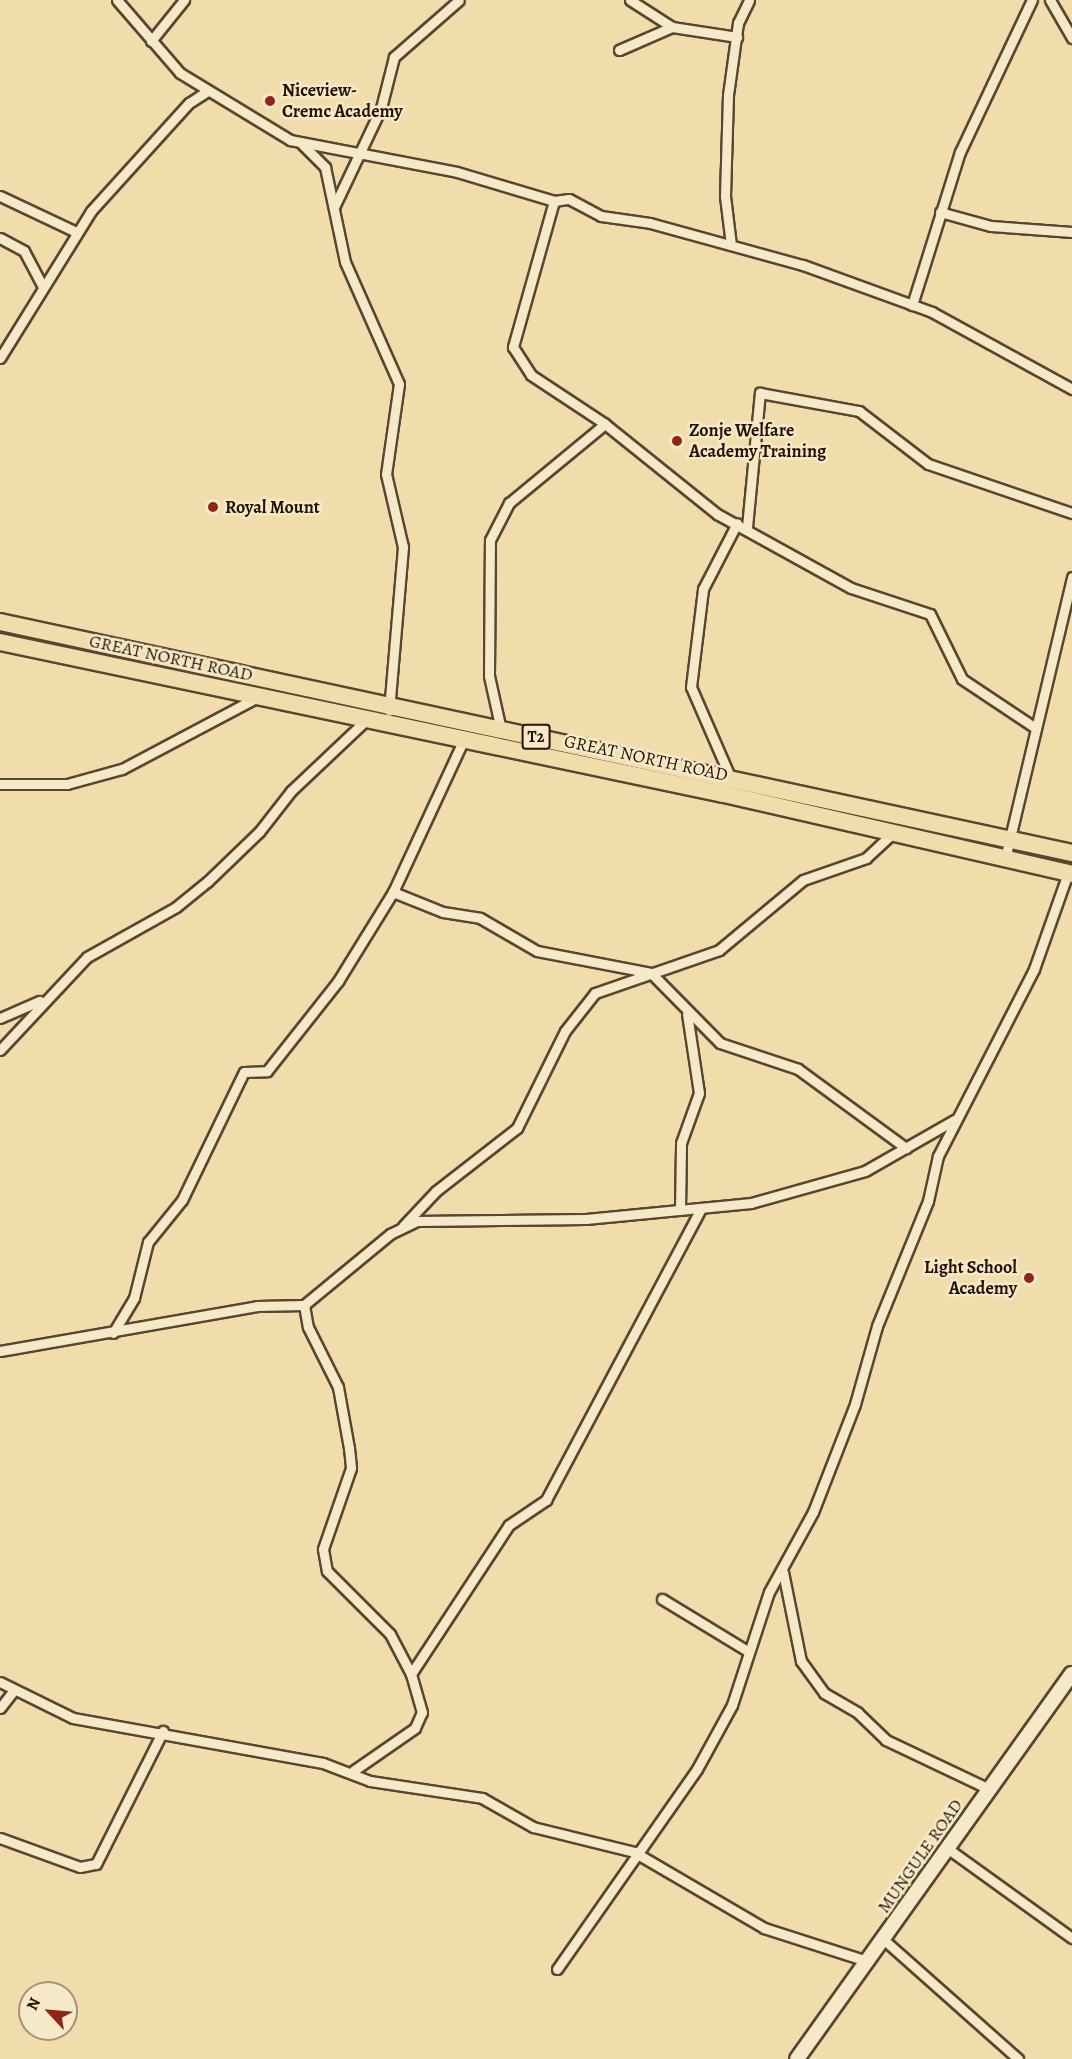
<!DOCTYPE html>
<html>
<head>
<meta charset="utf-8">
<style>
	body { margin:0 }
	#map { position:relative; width:1072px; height:2059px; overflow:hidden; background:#f0ddab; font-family:Alegreya,serif }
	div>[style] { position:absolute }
	.roads { filter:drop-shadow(2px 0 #584630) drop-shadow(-2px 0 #584630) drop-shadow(0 2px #584630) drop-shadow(0 -2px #584630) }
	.street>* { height:9px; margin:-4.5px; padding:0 4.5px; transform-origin:4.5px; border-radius:4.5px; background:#f5e9c8 }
	.secondary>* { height:14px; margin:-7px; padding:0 7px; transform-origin:7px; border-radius:7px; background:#f5e9c8 }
	.highway>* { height:16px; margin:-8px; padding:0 8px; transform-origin:8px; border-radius:8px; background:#f0ddab }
	.dots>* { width:16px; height:16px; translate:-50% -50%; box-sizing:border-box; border:3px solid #f5e9c8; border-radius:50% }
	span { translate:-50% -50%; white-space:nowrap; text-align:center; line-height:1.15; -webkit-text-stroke:5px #f5e9c8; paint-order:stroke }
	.shield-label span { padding:2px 4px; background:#f5e9c8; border:2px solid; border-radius:4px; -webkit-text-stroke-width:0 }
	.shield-label { font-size:16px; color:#251307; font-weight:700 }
	.poi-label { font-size:18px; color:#251307; font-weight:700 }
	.left { translate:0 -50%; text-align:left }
	.right { translate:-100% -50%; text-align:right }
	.street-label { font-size:18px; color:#251307 }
	.north { position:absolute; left:18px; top:1981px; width:60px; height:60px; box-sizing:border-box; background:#f5e9c8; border:2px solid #a2937b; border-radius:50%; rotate:296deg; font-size:16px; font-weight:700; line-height:24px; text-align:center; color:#251307 }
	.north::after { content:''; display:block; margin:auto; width:21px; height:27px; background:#8f2418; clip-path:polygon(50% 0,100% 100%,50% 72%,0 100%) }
</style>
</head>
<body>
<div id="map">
	<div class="roads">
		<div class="street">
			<div style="left:117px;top:0;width:96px;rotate:49.2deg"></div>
			<div style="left:180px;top:73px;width:129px;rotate:31.3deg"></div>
			<div style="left:290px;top:140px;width:170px;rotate:10.8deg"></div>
			<div style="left:457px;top:172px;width:101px;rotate:16.6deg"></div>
			<div style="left:554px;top:201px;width:15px;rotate:-8deg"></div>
			<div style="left:569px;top:199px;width:36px;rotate:28deg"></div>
			<div style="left:601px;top:216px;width:49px;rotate:8.1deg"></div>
			<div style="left:650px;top:223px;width:159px;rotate:15.4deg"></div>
			<div style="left:803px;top:265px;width:137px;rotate:20deg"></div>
			<div style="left:932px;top:312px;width:160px;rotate:28.8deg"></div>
			<div style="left:630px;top:0;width:50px;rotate:32.7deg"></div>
			<div style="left:1050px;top:0;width:44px;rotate:59.9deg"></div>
			<div style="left:151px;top:41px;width:53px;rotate:-51.2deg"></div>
			<div style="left:619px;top:50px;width:58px;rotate:-23.5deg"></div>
			<div style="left:672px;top:27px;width:66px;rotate:8.7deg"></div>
			<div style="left:302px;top:144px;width:33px;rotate:45deg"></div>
			<div style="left:325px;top:167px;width:97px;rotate:78.1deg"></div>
			<div style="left:345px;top:262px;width:133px;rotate:66.1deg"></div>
			<div style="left:399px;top:384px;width:91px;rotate:98.2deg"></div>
			<div style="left:386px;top:474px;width:75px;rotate:76.9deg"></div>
			<div style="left:403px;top:547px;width:164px;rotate:94.9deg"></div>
			<div style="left:0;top:196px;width:84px;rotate:25.3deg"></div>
			<div style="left:554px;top:201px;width:152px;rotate:105.7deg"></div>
			<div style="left:513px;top:347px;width:33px;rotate:57deg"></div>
			<div style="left:531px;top:375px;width:89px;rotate:33.5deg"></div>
			<div style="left:605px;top:424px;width:144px;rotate:38.8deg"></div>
			<div style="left:717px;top:514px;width:153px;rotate:28.9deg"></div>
			<div style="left:851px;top:588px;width:83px;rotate:18.2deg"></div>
			<div style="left:930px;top:614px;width:72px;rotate:63.8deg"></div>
			<div style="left:962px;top:679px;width:87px;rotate:33.7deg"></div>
			<div style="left:335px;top:205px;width:107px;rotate:-64.6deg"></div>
			<div style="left:381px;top:108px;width:53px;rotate:-75.7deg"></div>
			<div style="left:394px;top:57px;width:86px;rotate:-41.2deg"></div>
			<div style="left:940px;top:212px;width:53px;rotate:15.4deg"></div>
			<div style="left:991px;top:226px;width:81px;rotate:4.2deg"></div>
			<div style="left:0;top:238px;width:27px;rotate:28deg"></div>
			<div style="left:24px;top:251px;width:41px;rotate:62.2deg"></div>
			<div style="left:731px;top:245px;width:49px;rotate:-97deg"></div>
			<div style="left:725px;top:196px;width:101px;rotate:-88.3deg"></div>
			<div style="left:728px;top:95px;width:73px;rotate:-82.1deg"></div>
			<div style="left:738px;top:23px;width:25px;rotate:-64deg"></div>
			<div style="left:912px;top:305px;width:160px;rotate:-72.6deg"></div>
			<div style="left:960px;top:152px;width:168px;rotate:-64.7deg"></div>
			<div style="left:0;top:358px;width:173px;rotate:-58.2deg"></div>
			<div style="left:91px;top:211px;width:146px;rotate:-47.8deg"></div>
			<div style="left:189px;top:103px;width:20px;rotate:-33deg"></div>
			<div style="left:747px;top:527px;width:135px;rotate:-84.5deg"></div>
			<div style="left:760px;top:393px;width:101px;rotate:10.3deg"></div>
			<div style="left:859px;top:411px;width:87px;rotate:37.5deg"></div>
			<div style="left:928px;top:464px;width:152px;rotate:18.8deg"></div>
			<div style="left:501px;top:730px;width:55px;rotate:-102.5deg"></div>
			<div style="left:489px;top:676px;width:136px;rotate:-89.6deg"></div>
			<div style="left:490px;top:540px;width:42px;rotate:-62.8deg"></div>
			<div style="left:509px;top:503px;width:124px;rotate:-39.5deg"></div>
			<div style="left:731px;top:779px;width:100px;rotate:-113.5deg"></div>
			<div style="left:691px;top:687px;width:99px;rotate:-83deg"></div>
			<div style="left:703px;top:589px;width:74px;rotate:-62.7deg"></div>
			<div style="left:0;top:784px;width:67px"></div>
			<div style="left:67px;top:784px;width:57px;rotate:-15.3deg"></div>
			<div style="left:122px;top:769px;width:154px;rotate:-27.9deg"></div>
			<div style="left:1005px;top:859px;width:290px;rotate:-76.6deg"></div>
			<div style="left:393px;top:892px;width:54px;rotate:21.8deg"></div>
			<div style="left:443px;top:912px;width:37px;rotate:9deg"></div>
			<div style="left:480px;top:918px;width:66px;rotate:30.1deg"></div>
			<div style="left:537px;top:951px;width:116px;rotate:10.9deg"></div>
			<div style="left:651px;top:973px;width:98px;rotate:45.4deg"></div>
			<div style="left:720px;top:1043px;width:82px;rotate:18.4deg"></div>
			<div style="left:798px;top:1069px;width:134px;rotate:36.2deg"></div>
			<div style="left:0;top:1018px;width:43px;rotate:-23.6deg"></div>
			<div style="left:0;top:1050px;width:127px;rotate:-46.9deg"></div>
			<div style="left:87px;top:957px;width:102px;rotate:-29.3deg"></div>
			<div style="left:176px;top:907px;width:40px;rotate:-39deg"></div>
			<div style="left:207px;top:882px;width:72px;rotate:-43.9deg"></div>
			<div style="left:259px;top:832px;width:52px;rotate:-52deg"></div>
			<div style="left:291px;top:791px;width:103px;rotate:-43.4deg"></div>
			<div style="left:680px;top:1210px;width:67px;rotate:-89.1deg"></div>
			<div style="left:681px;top:1143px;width:53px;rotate:-70.2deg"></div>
			<div style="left:699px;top:1093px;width:80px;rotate:-98.6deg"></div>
			<div style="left:403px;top:1226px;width:48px;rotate:-46.7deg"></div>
			<div style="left:436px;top:1191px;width:103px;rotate:-37.9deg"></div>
			<div style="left:517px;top:1128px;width:108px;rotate:-63.7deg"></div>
			<div style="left:565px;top:1031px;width:48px;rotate:-51.7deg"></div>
			<div style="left:595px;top:993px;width:131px;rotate:-19.1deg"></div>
			<div style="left:719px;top:950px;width:109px;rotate:-39.8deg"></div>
			<div style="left:803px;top:880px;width:67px;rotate:-19.2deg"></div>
			<div style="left:866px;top:858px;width:35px;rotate:-43deg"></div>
			<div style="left:304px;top:1305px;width:22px;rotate:80deg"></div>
			<div style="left:308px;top:1327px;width:67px;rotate:63.4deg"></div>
			<div style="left:338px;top:1387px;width:62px;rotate:79.8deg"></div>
			<div style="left:349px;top:1448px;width:20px;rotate:84deg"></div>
			<div style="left:351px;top:1468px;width:86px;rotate:109.1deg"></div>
			<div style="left:323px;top:1549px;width:22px;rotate:80deg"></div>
			<div style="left:327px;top:1571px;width:89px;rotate:45deg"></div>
			<div style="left:390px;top:1634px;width:45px;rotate:62.3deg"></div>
			<div style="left:411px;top:1674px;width:40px;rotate:74deg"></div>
			<div style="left:422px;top:1712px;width:17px;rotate:114deg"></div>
			<div style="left:415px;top:1728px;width:75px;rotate:145.3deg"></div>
			<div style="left:113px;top:1333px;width:41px;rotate:-59deg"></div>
			<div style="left:134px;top:1298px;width:58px;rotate:-76deg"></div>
			<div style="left:148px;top:1242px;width:54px;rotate:-51deg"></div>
			<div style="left:182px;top:1200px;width:142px;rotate:-64.2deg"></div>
			<div style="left:244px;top:1072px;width:23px;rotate:-2deg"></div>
			<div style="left:267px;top:1071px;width:115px;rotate:-51.7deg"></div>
			<div style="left:338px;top:981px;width:105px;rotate:-58.3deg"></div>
			<div style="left:393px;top:892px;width:166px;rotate:-65.1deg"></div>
			<div style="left:0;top:1351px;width:261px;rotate:-9.9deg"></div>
			<div style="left:257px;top:1306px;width:47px;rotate:-1.2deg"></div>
			<div style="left:304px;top:1305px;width:112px;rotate:-39.5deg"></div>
			<div style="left:390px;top:1234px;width:30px;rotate:-26deg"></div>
			<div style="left:417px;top:1221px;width:169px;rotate:-0.7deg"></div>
			<div style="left:586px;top:1219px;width:166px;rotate:-5.5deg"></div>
			<div style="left:751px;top:1203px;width:118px;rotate:-15.7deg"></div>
			<div style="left:865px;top:1171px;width:103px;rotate:-29.8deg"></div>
			<div style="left:783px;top:1572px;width:91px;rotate:78.6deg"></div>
			<div style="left:801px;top:1661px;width:39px;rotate:54deg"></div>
			<div style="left:824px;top:1693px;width:39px;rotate:30deg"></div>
			<div style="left:858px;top:1713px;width:39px;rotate:44deg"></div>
			<div style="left:886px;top:1740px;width:114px;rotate:25.4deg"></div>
			<div style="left:662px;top:1599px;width:98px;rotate:31.3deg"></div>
			<div style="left:411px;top:1674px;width:178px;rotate:-56.7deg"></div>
			<div style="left:509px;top:1525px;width:45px;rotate:-34deg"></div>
			<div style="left:546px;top:1500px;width:330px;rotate:-62deg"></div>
			<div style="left:0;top:1682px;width:81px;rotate:26.3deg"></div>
			<div style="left:73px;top:1718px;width:254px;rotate:10.2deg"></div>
			<div style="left:323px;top:1763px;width:50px;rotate:21deg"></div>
			<div style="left:370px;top:1781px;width:113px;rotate:8.6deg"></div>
			<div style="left:482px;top:1798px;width:59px;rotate:29.6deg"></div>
			<div style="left:533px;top:1827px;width:104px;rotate:13.9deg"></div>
			<div style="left:634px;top:1852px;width:151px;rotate:30.3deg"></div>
			<div style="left:764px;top:1928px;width:108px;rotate:17.8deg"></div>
			<div style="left:0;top:1708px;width:23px;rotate:-52deg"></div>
			<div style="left:0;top:1838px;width:85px;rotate:19.9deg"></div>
			<div style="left:80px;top:1867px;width:16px;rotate:-11deg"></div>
			<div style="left:96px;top:1864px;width:149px;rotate:-63.3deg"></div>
			<div style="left:947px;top:1848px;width:154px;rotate:35.8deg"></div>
			<div style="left:883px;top:1939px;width:181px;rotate:41.6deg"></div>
			<div style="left:557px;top:1969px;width:244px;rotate:-55deg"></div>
			<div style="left:697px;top:1769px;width:73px;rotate:-61.3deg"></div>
			<div style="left:732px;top:1705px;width:119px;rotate:-71.9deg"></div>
			<div style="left:769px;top:1592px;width:91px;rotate:-61.2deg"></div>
			<div style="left:813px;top:1512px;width:116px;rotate:-68.7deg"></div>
			<div style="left:855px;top:1404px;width:81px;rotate:-74.2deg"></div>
			<div style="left:877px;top:1326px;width:135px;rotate:-67.8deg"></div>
			<div style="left:928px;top:1201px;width:46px;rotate:-77.5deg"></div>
			<div style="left:938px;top:1156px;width:210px;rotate:-62.8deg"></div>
			<div style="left:1034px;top:969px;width:102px;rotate:-70.5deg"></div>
		</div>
		<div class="secondary">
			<div style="left:797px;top:2059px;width:473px;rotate:-54.5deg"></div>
		</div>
		<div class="highway">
			<div style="left:0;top:622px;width:1097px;rotate:12.16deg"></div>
			<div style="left:0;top:642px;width:740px;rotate:11.86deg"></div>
			<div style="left:724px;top:794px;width:357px;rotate:12.9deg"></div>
		</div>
	</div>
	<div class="dots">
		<div style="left:270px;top:101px;background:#8f2418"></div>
		<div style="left:677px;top:441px;background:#8f2418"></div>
		<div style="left:213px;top:507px;background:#8f2418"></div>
		<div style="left:1029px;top:1278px;background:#8f2418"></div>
	</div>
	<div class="shield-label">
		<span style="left:536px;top:737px">T2</span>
	</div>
	<div class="poi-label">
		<span class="left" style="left:282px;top:101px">Niceview-<br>Cremc Academy</span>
		<span class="left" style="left:689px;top:441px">Zonje Welfare<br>Academy Training</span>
		<span class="left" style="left:225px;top:507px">Royal Mount</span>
		<span class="right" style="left:1017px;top:1278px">Light School<br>Academy</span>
	</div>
	<div class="street-label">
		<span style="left:171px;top:658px;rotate:12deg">GREAT NORTH ROAD</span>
		<span style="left:646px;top:758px;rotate:12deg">GREAT NORTH ROAD</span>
		<span style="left:920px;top:1856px;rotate:-55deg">MUNGULE ROAD</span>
	</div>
	<div class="north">N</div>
</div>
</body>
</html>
